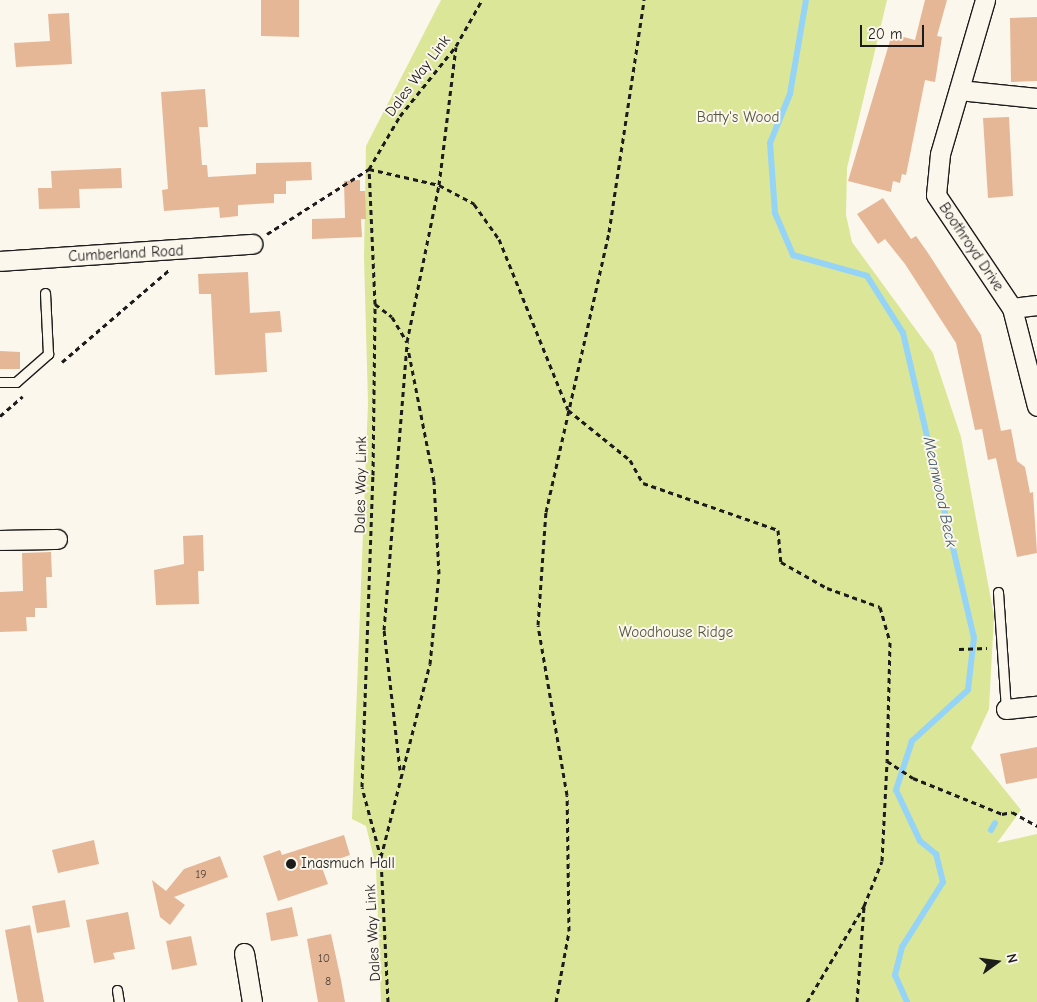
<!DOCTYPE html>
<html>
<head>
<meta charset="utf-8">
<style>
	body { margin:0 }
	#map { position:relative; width:1037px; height:1002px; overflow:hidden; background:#fbf7ec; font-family:"Comic Neue",sans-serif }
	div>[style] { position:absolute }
	.green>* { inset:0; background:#dbe698 }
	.stream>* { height:6px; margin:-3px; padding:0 3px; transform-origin:3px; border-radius:3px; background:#96d4f7 }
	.building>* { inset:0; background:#e5b796 }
	.path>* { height:3px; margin-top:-1.5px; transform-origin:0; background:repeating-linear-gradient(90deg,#1c1c1c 0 5px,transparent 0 9px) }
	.roads { filter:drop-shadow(1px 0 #1c1c1c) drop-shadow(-1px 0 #1c1c1c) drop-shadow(0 1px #1c1c1c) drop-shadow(0 -1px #1c1c1c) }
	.service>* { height:9px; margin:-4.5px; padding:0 4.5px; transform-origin:4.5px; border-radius:4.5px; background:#fbf7ec }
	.minor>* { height:19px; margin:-9.5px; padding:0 9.5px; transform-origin:9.5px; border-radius:9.5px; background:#fbf7ec }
	.dots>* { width:14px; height:14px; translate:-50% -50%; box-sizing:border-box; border:2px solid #fbf7ec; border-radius:50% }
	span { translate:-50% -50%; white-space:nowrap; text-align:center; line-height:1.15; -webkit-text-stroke:4px #fbf7ec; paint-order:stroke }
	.number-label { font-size:12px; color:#4e433a }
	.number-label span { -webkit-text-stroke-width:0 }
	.street-label { font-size:15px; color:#1c1c1c }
	.park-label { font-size:15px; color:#555941 }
	.poi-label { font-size:15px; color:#1c1c1c }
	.left { translate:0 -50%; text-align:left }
	.water-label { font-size:16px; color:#475c69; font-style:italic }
	.north { position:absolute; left:972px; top:937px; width:50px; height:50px; -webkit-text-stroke:4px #fbf7ec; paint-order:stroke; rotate:76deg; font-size:14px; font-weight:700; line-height:20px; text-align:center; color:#1c1c1c }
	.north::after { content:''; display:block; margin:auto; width:18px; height:22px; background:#1c1c1c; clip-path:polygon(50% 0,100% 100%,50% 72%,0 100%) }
	.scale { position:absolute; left:860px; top:25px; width:64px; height:22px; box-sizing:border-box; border:2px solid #1c1c1c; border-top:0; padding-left:6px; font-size:15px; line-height:18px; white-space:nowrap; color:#1c1c1c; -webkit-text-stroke:4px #fbf7ec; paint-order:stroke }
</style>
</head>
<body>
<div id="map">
	<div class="green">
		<div style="clip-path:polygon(441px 0,887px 0,847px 168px,846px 215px,852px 242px,933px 353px,961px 437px,994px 616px,989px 709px,971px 748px,1021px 810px,997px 843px,1037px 834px,1037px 1002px,381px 1002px,376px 867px,366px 826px,352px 819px,368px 403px,364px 257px,366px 146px)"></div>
	</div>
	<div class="stream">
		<div style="left:806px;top:0;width:95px;rotate:99.7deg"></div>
		<div style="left:790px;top:94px;width:53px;rotate:112.2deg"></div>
		<div style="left:770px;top:143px;width:70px;rotate:85.9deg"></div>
		<div style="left:775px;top:213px;width:46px;rotate:66.8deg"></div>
		<div style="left:793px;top:255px;width:77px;rotate:15.8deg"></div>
		<div style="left:867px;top:276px;width:67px;rotate:57.7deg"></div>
		<div style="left:903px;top:333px;width:312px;rotate:76.9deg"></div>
		<div style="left:974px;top:637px;width:53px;rotate:96.5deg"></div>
		<div style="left:968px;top:690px;width:76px;rotate:137.7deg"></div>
		<div style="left:912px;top:741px;width:52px;rotate:108.1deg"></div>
		<div style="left:896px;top:790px;width:56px;rotate:64.8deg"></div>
		<div style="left:920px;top:841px;width:21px;rotate:39deg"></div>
		<div style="left:936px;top:854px;width:29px;rotate:76deg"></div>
		<div style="left:943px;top:882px;width:77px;rotate:122.2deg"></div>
		<div style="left:902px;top:947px;width:29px;rotate:104deg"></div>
		<div style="left:895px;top:975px;width:30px;rotate:66deg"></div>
		<div style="left:991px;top:830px;width:8px;rotate:-60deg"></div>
	</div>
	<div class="building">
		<div style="clip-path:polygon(261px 0,299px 0,299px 37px,261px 36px)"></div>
		<div style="clip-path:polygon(925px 0,947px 0,937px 36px,942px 37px,935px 82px,925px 80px,906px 175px,902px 174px,900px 183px,893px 181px,891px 192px,848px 181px,892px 34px,915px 40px)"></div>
		<div style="clip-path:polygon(69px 13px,72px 64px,16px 67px,14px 43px,50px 41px,48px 14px)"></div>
		<div style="clip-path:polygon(1037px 17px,1037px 81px,1011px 82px,1010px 18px)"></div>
		<div style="clip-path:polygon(205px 89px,208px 127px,199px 127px,202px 165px,207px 165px,208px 177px,256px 174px,256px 163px,311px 162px,312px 180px,286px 181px,286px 194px,274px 194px,274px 203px,238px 205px,238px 216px,220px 218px,219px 207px,164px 211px,162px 190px,168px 189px,161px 92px)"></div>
		<div style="clip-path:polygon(1009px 117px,1013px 196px,988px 198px,983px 118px)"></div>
		<div style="clip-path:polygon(121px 168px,122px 188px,79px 189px,80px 208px,39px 209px,38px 188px,52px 188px,51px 171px)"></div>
		<div style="clip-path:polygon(360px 180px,360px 191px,365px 191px,366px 219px,361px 219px,362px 237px,312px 239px,312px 219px,345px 218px,344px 181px)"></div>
		<div style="clip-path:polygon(883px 198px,911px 239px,916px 236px,928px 253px,981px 335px,1001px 431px,1011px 429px,1017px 461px,1025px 467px,1030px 493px,1033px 492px,1037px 553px,1017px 557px,996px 458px,988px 460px,982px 429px,975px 430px,956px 343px,905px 264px,885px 239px,878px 244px,857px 214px)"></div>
		<div style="clip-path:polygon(248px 272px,250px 313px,280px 311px,282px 332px,265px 333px,267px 372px,215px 375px,211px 294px,199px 294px,198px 274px)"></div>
		<div style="clip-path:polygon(0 351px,20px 352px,20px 369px,0 369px)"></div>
		<div style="clip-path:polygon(203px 535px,204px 571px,198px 571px,199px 604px,156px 605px,154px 570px,184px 564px,183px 536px)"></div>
		<div style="clip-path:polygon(51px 552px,52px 577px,46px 577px,47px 608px,35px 608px,35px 617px,26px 617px,27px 631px,0 632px,0 592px,23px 591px,22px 553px)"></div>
		<div style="clip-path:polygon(1037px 747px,1037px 778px,1006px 784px,1000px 754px)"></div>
		<div style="clip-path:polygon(344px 835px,350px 855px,321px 865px,328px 884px,278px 901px,263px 856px,280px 850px,282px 855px)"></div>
		<div style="clip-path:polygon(94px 840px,99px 864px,58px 873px,52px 850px)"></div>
		<div style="clip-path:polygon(220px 856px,228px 877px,174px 897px,185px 905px,170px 925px,160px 917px,152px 880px,166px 891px,184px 869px)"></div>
		<div style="clip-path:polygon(65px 900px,70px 927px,37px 933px,32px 906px)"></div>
		<div style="clip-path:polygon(292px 907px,298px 936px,271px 941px,266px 913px)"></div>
		<div style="clip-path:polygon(128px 912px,135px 949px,113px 953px,115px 959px,94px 963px,86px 920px)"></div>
		<div style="clip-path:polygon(30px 925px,44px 1002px,18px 1002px,5px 930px)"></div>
		<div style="clip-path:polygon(331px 934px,341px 980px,345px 1002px,318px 1002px,307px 939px)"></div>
		<div style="clip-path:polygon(191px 936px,197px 965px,172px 970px,166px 941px)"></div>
	</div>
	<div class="path">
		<div style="left:267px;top:234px;width:121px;rotate:-32.5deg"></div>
		<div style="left:369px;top:169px;width:72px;rotate:12.9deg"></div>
		<div style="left:439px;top:185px;width:40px;rotate:28deg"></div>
		<div style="left:474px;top:204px;width:43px;rotate:54.5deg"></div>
		<div style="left:499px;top:239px;width:184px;rotate:68deg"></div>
		<div style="left:568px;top:410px;width:80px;rotate:38.9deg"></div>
		<div style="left:630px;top:460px;width:26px;rotate:61deg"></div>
		<div style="left:643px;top:483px;width:143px;rotate:19.2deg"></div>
		<div style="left:778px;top:530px;width:32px;rotate:85deg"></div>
		<div style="left:781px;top:562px;width:53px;rotate:29.5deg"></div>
		<div style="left:827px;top:588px;width:56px;rotate:19.7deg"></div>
		<div style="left:880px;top:607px;width:36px;rotate:74deg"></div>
		<div style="left:890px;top:642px;width:119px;rotate:91.4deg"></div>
		<div style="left:887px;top:761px;width:31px;rotate:33deg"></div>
		<div style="left:913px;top:778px;width:96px;rotate:22deg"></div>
		<div style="left:1002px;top:814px;width:10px;rotate:-11deg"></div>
		<div style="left:1012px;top:812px;width:29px;rotate:29deg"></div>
		<div style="left:375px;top:304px;width:21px;rotate:37deg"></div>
		<div style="left:392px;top:317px;width:29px;rotate:59deg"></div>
		<div style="left:62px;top:362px;width:141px;rotate:-40.7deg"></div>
		<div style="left:0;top:416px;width:30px;rotate:-41deg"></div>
		<div style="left:959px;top:649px;width:28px;rotate:-2deg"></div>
		<div style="left:400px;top:770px;width:141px;rotate:-96.5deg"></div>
		<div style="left:384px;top:630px;width:289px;rotate:-85.4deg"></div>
		<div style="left:407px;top:342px;width:160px;rotate:-78.5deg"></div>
		<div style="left:439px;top:185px;width:139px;rotate:-83deg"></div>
		<div style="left:381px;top:857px;width:199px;rotate:-75.8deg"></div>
		<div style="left:430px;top:664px;width:90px;rotate:-84.3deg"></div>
		<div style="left:439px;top:574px;width:93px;rotate:-93.1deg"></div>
		<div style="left:434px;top:481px;width:136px;rotate:-101.1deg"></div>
		<div style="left:388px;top:1002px;width:144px;rotate:-92.8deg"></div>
		<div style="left:381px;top:858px;width:73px;rotate:-105deg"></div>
		<div style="left:362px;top:787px;width:312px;rotate:-88deg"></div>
		<div style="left:373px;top:475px;width:171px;rotate:-89.3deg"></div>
		<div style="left:375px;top:304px;width:135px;rotate:-92.5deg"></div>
		<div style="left:369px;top:169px;width:61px;rotate:-59.7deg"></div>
		<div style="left:400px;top:116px;width:90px;rotate:-51.3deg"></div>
		<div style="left:456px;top:46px;width:53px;rotate:-60.5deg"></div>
		<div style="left:556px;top:1002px;width:72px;rotate:-79.6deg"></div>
		<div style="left:569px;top:931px;width:136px;rotate:-90.8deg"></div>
		<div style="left:567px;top:795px;width:172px;rotate:-99.7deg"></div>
		<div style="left:538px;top:625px;width:113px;rotate:-86deg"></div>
		<div style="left:546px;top:512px;width:287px;rotate:-77.3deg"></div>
		<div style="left:609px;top:232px;width:235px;rotate:-81.4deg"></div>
		<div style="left:807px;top:1002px;width:112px;rotate:-59.3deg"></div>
		<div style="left:864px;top:906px;width:48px;rotate:-68.2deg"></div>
		<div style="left:882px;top:861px;width:100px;rotate:-87.1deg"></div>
		<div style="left:857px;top:1002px;width:95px;rotate:-85.8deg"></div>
	</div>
	<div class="roads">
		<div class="service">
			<div style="left:0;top:382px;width:16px"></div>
			<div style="left:16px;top:382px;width:43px;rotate:-41.2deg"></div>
			<div style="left:48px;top:354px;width:61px;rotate:-92.8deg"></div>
			<div style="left:998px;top:592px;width:117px;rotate:86.1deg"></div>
			<div style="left:117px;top:990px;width:12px;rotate:81deg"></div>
		</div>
		<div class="minor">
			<div style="left:985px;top:0;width:160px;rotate:106.3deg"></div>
			<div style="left:940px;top:154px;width:41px;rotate:95.6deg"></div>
			<div style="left:936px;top:195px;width:136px;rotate:56.1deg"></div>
			<div style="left:1012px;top:308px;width:101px;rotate:75.7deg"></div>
			<div style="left:959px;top:90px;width:78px;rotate:5.9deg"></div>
			<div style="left:0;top:261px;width:253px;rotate:-3.9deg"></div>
			<div style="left:1012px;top:308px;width:25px;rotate:-7deg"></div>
			<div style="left:0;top:540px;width:57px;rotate:-1deg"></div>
			<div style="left:1006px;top:709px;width:31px;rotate:-6deg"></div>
			<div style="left:244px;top:953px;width:50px;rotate:80.7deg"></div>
		</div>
	</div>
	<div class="dots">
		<div style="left:291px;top:864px;background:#1c1c1c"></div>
	</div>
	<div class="number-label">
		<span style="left:201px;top:875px">19</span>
		<span style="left:324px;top:959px">10</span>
		<span style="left:328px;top:982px">8</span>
	</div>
	<div class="street-label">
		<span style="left:418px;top:76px;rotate:-53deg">Dales Way Link</span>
		<span style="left:971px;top:247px;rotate:56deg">Boothroyd Drive</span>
		<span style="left:126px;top:254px;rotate:-3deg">Cumberland Road</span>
		<span style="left:361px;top:485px;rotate:-89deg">Dales Way Link</span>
		<span style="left:373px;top:933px;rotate:-93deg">Dales Way Link</span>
	</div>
	<div class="park-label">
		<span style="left:738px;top:118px">Batty's Wood</span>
		<span style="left:676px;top:633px">Woodhouse Ridge</span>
	</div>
	<div class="poi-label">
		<span class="left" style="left:301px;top:864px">Inasmuch Hall</span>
	</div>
	<div class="water-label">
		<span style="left:940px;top:492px;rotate:78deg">Meanwood Beck</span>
	</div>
	<div class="north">N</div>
	<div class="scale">20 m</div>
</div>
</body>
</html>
